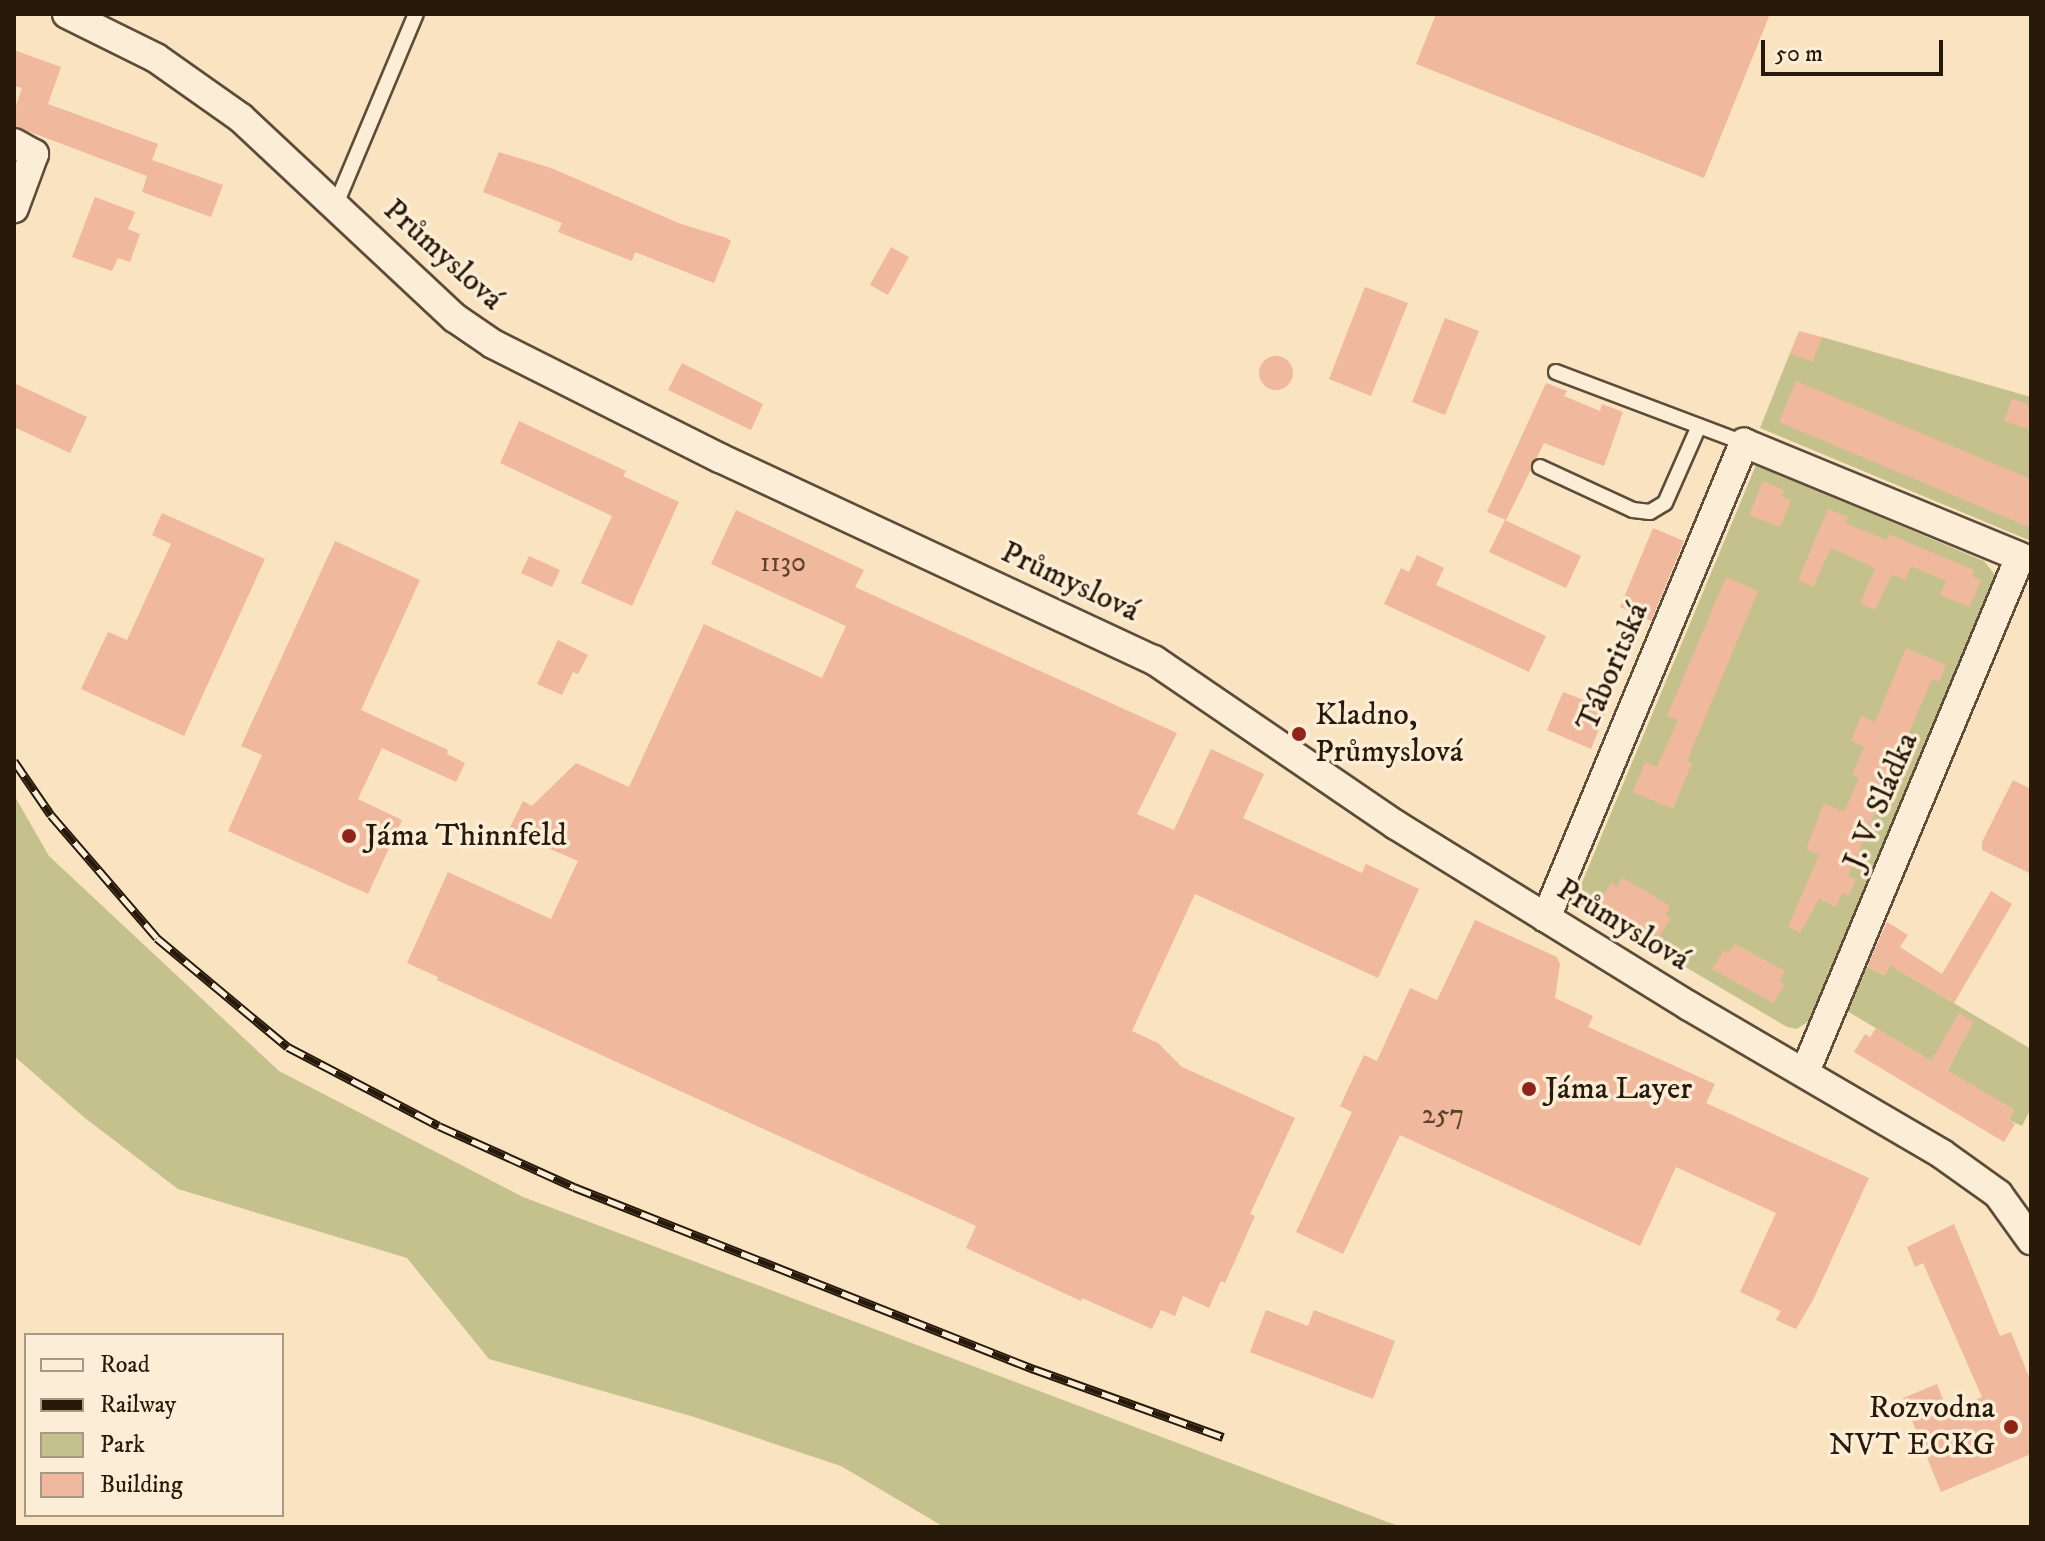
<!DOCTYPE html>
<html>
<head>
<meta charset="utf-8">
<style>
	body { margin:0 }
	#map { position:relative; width:2045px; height:1541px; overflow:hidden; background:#fae3c0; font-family:"IM FELL DW Pica",serif }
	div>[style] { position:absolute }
	.green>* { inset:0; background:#c5c18d }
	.building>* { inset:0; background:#f0b89c }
	.round { border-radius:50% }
	.roads { filter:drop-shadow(2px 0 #5c4c38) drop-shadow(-2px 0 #5c4c38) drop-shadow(0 2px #5c4c38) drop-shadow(0 -2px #5c4c38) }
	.lane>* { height:14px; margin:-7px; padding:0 7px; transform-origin:7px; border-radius:7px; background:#fcedd6 }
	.street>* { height:28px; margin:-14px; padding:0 14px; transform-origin:14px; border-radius:14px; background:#fcedd6 }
	.rail>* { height:9px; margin-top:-4.5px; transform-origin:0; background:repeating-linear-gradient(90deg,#fcedd6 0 18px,#281a0b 0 36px); box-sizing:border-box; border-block:2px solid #281a0b }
	.dots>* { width:22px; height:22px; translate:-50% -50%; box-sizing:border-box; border:4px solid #fcedd6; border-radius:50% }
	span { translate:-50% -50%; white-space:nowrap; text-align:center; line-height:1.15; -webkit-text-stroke:7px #fcedd6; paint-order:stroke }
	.number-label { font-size:28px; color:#5a422f }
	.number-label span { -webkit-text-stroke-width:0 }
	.street-label { font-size:32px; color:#281a0b }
	.poi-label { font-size:32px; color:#281a0b }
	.left { translate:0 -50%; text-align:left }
	.right { translate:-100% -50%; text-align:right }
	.frame { position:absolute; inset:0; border:16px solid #281a0b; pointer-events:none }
	.legend { position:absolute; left:24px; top:1333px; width:260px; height:184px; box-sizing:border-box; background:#fcedd6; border:2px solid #a79985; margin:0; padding:10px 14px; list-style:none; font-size:24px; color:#281a0b }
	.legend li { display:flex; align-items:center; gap:16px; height:40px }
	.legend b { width:40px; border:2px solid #a79985 }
	.scale { position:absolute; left:1761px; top:40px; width:182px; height:36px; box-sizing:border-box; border:4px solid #281a0b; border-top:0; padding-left:10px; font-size:24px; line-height:28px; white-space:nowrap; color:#281a0b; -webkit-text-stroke:6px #fcedd6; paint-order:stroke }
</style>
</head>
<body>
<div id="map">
	<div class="green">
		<div style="clip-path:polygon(1822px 337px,2031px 397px,2031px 541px,1760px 428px,1790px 353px,1812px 361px)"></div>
		<div style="clip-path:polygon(1756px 465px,1984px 561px,1995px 575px,1812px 1019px,1797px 1029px,1787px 1027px,1579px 904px,1576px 897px)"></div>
		<div style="clip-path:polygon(14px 795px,49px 856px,279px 1071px,523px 1197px,1401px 1527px,944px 1527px,841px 1466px,691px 1416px,489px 1359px,407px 1258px,178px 1189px,85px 1118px,14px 1056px)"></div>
		<div style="clip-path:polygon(1890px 965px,2031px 1049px,2031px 1108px,2022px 1126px,2009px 1120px,2014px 1111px,1947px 1071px,1957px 1052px,1931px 1061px,1847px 1011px,1867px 967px,1884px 975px)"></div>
	</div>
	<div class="building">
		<div style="clip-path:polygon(1436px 14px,1770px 14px,1704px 178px,1416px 64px)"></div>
		<div style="clip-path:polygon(14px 50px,61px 67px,48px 104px,158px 144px,152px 160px,223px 185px,211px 217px,142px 192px,147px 176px,14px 126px,14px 111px,22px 88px,14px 86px)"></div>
		<div style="clip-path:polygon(499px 152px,551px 168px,681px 224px,727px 238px,731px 241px,714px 283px,635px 252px,632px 261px,558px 232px,562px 223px,483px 192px)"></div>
		<div style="clip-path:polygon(95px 197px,135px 212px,128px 229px,140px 234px,130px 262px,118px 258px,112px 271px,72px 257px)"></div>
		<div style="clip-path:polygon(891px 247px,909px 257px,888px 295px,870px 285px)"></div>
		<div style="clip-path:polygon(1365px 287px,1408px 303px,1371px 396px,1329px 379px)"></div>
		<div style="clip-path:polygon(1445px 318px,1479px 331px,1445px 415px,1412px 402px)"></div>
		<div style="clip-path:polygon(1799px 331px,1822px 337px,1812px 362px,1790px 353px)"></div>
		<div class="round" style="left:1259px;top:356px;width:34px;height:34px"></div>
		<div style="clip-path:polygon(682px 363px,763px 404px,751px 430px,668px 390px)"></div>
		<div style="clip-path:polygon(1796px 381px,2031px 479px,2031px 528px,1779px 422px)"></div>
		<div style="clip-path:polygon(14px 383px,87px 417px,70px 453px,14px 427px)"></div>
		<div style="clip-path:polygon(1546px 383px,1567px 391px,1564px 396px,1600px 411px,1602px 404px,1623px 412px,1604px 466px,1544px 443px,1506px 520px,1487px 512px)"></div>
		<div style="clip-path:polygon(2012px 399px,2031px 405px,2031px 430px,2004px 421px)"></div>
		<div style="clip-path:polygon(519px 421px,626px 471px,623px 476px,679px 502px,632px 606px,581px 583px,612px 516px,500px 463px)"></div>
		<div style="clip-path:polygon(1763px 481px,1784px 490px,1781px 496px,1791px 500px,1780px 527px,1749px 515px)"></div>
		<div style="clip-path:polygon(1828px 509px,1848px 517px,1845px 523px,1887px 540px,1889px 534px,1974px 570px,1972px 576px,1981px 580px,1970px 607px,1940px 595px,1946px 581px,1911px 566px,1905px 580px,1892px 575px,1875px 610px,1860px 604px,1875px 568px,1831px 548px,1813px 587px,1798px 580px)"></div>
		<div style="clip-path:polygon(736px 510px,864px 570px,855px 587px,1177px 733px,1137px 814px,1174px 830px,1211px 749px,1264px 774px,1243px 818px,1362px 873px,1366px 864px,1419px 889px,1378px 978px,1195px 894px,1132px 1031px,1158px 1043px,1182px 1067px,1295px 1118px,1250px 1214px,1255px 1216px,1225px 1283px,1221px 1281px,1209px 1308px,1183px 1296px,1175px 1316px,1161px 1310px,1152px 1329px,1082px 1298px,1081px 1301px,966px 1248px,976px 1226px,437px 980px,438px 977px,407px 963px,448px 872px,551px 919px,578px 861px,508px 831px,523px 801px,532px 806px,576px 763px,629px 787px,704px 624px,822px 678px,846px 626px,711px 564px)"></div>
		<div style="clip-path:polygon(162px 513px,265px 559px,184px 736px,81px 689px,108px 632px,127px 640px,171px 544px,152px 535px)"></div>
		<div style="clip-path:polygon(1505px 520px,1581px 556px,1566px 588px,1489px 552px)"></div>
		<div style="clip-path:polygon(1653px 528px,1684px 541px,1651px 621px,1620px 607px)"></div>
		<div style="clip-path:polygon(335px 541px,420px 580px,361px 710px,448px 750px,447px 754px,465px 763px,456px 782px,382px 748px,358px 799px,402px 820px,368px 894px,228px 831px,262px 755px,241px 746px)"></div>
		<div style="clip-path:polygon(1417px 555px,1444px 568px,1436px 585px,1546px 636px,1529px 672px,1384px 604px,1401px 568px,1409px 572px)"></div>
		<div style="clip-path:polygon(529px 556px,560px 570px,552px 587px,521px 573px)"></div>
		<div style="clip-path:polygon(1726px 577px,1758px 591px,1687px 761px,1692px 763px,1673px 809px,1633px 792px,1645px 762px,1657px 767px,1678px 720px,1667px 716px)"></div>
		<div style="clip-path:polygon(558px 640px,588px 655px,578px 674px,573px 672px,562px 695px,537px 684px)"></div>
		<div style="clip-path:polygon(1906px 648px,1946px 665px,1939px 682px,1932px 679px,1848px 876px,1856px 879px,1849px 896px,1842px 893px,1836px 907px,1819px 899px,1800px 933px,1788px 927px,1819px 855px,1806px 849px,1824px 803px,1844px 812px,1859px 778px,1852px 775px,1864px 747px,1851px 741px,1861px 716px,1875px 722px)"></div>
		<div style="clip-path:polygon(1563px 692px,1607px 709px,1591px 749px,1547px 730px)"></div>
		<div style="clip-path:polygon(2013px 780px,2031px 789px,2031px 874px,1982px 850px,1982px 842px)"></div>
		<div style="clip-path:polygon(1622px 877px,1670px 906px,1665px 915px,1671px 918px,1659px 937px,1600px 902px,1611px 883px,1617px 887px)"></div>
		<div style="clip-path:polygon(1991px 891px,2012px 904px,1954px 1003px,1890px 965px,1885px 975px,1867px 967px,1887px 922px,1908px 935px,1900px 947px,1942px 974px)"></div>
		<div style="clip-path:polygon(1475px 920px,1557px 957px,1560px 964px,1555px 998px,1593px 1016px,1588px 1027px,1715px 1084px,1706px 1103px,1869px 1178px,1813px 1300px,1796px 1329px,1776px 1320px,1781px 1311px,1740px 1292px,1776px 1213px,1676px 1167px,1640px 1246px,1400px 1135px,1343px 1254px,1296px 1232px,1352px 1112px,1340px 1106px,1364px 1055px,1377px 1061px,1410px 988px,1437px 1000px)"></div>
		<div style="clip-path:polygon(1735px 944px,1785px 971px,1779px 981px,1785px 984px,1773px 1003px,1712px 969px,1724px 950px,1729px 953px)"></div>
		<div style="clip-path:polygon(1959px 1013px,1974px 1022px,1947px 1070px,2015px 1110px,2009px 1120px,2015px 1124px,2004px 1142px,1854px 1052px,1865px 1034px,1870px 1037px,1876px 1028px,1931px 1061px)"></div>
		<div style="clip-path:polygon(1954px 1224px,2000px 1336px,2011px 1332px,2031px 1382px,2031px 1454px,1941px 1492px,1903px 1398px,1937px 1384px,1948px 1412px,1982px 1397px,1923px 1263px,1915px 1267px,1907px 1247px)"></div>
		<div style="clip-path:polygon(1266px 1310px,1308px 1326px,1314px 1310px,1395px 1341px,1373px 1399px,1250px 1352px)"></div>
	</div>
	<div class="roads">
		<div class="lane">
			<div style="left:336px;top:204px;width:206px;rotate:-67.2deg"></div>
			<div style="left:1556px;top:372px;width:201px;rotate:20.7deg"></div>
			<div style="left:1540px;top:467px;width:102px;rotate:24.8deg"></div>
			<div style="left:1633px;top:510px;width:17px;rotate:7deg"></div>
			<div style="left:1650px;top:512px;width:17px;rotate:-31deg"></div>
			<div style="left:1665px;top:503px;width:84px;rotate:-66.2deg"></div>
		</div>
		<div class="street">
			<div style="left:67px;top:14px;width:99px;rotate:26.3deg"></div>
			<div style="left:156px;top:58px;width:104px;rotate:35.2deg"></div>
			<div style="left:241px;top:118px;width:293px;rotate:43.1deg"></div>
			<div style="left:455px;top:318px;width:46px;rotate:34.4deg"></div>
			<div style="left:493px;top:344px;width:254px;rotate:26.7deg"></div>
			<div style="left:720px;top:458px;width:479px;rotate:25deg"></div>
			<div style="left:1154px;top:660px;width:293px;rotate:34.3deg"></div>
			<div style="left:1396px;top:825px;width:344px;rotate:31.7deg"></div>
			<div style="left:1689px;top:1006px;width:293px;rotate:30.3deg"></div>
			<div style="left:1942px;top:1154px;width:69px;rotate:35.5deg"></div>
			<div style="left:1998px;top:1194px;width:57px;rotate:54.3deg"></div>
			<div style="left:14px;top:143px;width:23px;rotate:29deg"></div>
			<div style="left:34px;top:154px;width:58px;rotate:110.3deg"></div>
			<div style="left:1546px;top:918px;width:515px;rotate:-67.37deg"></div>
			<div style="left:1744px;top:443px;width:299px;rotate:22.4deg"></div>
			<div style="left:2020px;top:557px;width:558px;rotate:112.66deg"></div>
		</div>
	</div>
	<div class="rail">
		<div style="left:14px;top:761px;width:65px;rotate:55.6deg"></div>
		<div style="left:51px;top:815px;width:162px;rotate:49.2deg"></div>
		<div style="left:157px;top:938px;width:170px;rotate:39.8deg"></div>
		<div style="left:288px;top:1047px;width:170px;rotate:27.6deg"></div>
		<div style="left:439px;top:1126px;width:148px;rotate:24.3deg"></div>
		<div style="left:574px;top:1187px;width:495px;rotate:21.6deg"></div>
		<div style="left:1034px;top:1369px;width:201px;rotate:19.8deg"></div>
	</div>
	<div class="dots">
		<div style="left:1299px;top:734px;background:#8f2418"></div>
		<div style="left:349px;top:836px;background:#8f2418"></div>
		<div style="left:1529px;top:1089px;background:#8f2418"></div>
		<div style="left:2011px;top:1427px;background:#8f2418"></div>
	</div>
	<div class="number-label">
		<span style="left:783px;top:563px">1130</span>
		<span style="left:1443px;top:1115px">257</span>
	</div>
	<div class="street-label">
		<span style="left:443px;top:255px;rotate:42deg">Průmyslová</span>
		<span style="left:1070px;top:582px;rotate:25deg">Průmyslová</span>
		<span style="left:1613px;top:667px;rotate:-67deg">Táboritská</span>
		<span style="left:1881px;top:801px;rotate:-67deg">J. V. Sládka</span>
		<span style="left:1623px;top:925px;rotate:31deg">Průmyslová</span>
	</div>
	<div class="poi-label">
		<span class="left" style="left:1315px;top:734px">Kladno,<br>Průmyslová</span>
		<span class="left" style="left:365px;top:836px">Jáma Thinnfeld</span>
		<span class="left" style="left:1545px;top:1089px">Jáma Layer</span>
		<span class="right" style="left:1995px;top:1427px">Rozvodna<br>NVT ECKG</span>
	</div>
	<div class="frame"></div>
	<ul class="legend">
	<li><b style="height:10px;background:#fcedd6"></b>Road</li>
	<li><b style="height:10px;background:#281a0b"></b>Railway</li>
	<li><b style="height:22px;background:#c5c18d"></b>Park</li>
	<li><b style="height:22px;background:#f0b89c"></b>Building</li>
	</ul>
	<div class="scale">50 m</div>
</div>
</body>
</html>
